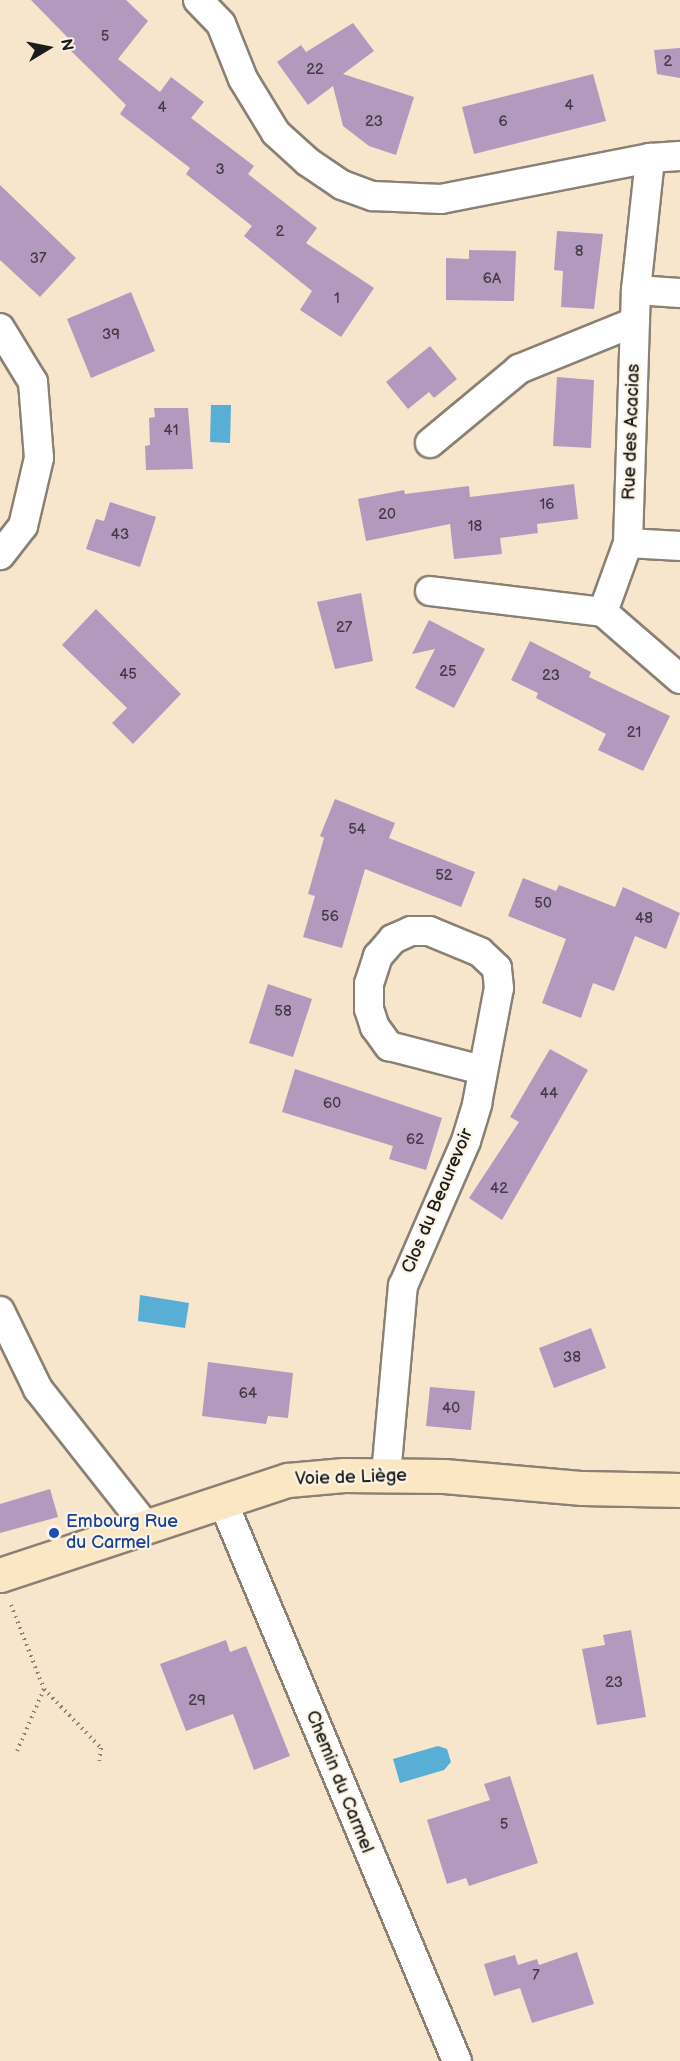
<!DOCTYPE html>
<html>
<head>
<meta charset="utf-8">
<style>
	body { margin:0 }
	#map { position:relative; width:680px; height:2061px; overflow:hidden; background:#f7e5cc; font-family:"Balsamiq Sans",sans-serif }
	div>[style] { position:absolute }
	.water>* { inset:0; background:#58aed4 }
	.building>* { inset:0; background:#b499bf }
	.path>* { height:4px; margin-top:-2px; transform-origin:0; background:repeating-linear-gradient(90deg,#8a8074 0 1.5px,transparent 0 6px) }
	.roads { filter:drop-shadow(2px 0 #8a8074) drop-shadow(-2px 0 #8a8074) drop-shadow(0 2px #8a8074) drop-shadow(0 -2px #8a8074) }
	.street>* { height:28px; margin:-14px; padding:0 14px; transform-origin:14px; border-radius:14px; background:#fff }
	.secondary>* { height:33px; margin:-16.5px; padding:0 16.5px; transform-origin:16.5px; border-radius:16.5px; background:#fbe7c3 }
	.dots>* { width:16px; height:16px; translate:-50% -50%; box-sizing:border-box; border:3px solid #fcf5e5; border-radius:50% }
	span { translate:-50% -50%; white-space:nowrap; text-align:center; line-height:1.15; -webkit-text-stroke:4.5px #fcf5e5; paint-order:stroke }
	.number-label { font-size:15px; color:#423b45 }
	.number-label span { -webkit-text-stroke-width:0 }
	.street-label { font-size:18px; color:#1c1c1c }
	.transit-label { font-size:18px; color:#164399 }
	.left { translate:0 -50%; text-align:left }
	.north { position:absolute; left:18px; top:18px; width:60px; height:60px; -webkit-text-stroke:4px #fcf5e5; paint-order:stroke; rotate:80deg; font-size:16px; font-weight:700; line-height:24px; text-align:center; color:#1c1c1c }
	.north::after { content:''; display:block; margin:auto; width:21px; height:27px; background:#1c1c1c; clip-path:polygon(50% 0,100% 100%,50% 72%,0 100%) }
</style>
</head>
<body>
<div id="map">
	<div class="water">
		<div style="clip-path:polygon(211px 405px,231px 405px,230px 443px,210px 442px)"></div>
		<div style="clip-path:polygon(140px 1295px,189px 1303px,185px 1328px,138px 1321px)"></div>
		<div style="clip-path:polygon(438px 1746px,447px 1749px,451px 1762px,444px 1770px,400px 1783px,393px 1759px)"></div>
	</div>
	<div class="building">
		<div style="clip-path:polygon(31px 0,126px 0,148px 21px,118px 59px,160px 92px,171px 77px,204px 102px,191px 118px,254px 166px,248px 174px,317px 228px,306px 243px,374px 288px,341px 337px,300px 310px,312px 291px,244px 236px,252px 226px,186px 174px,190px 168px,120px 114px,126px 105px,67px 47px,72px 42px)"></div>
		<div style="clip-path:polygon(353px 23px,374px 51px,343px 74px,414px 97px,396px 155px,369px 146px,343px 126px,333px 86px,308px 105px,277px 62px,301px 45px,306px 52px)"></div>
		<div style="clip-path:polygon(680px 48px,680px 78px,657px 74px,654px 50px)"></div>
		<div style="clip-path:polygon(593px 74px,606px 121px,474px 154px,462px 107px)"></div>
		<div style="clip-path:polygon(0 185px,76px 258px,40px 297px,0 260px)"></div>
		<div style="clip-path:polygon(557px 231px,603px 234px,594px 309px,561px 307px,563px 271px,554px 270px)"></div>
		<div style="clip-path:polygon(469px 250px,516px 251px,514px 301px,446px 300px,446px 258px,469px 259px)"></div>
		<div style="clip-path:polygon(131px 292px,155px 351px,91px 378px,67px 319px)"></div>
		<div style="clip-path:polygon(430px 346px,457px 379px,434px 398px,429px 392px,408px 409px,386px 382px)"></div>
		<div style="clip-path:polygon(557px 377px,594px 380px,591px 448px,553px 446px)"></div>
		<div style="clip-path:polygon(154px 408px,188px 408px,193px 469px,146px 470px,145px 446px,150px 445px,149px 418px,155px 417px)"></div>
		<div style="clip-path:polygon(574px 484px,578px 519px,537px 524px,538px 533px,500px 538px,502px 554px,454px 559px,450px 524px,366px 541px,358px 499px,404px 490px,405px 494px,469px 486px,470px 497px)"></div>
		<div style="clip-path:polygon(110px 502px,156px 517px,140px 567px,86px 549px,96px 519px,104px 521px)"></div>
		<div style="clip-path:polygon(361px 593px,373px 661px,335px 669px,317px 602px)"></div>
		<div style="clip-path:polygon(96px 609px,181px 694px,133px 744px,112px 723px,127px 708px,62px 645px)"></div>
		<div style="clip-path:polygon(429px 620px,485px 649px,454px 708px,415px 688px,435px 649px,412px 654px)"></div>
		<div style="clip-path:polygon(530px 641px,591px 672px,589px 677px,670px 716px,643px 771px,598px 750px,606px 734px,536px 698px,538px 693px,511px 680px)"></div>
		<div style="clip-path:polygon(335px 799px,395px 823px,389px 838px,475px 872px,461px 907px,365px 869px,342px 948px,303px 937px,315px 896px,308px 894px,324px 838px,320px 836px)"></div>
		<div style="clip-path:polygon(523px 878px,556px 891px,559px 885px,615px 907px,623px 887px,680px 913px,666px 949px,635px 936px,614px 991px,593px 983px,581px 1018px,542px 1003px,566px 939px,508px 916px)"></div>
		<div style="clip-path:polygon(268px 984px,312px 999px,293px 1057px,249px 1043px)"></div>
		<div style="clip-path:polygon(550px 1049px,588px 1070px,502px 1220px,469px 1198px,519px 1122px,510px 1117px)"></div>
		<div style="clip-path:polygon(295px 1069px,442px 1118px,426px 1170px,389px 1159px,393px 1146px,282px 1112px)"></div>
		<div style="clip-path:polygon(591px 1328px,606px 1368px,554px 1388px,539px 1348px)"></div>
		<div style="clip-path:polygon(208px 1362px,293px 1373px,288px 1418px,268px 1416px,266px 1424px,202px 1416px)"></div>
		<div style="clip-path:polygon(430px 1387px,475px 1391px,471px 1430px,426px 1426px)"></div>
		<div style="clip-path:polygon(50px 1489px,58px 1517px,0 1533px,0 1504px)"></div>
		<div style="clip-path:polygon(631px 1630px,646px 1717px,597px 1725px,582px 1649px,605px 1645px,603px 1635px)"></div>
		<div style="clip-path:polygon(226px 1640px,230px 1652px,246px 1646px,290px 1756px,254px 1770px,233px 1714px,186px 1731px,160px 1664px)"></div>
		<div style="clip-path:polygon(510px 1776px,538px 1863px,469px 1886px,466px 1878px,447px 1884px,427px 1820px,490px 1800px,484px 1784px)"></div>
		<div style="clip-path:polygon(577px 1952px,594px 2004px,532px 2023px,520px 1988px,494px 1996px,484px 1964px,515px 1955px,518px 1965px,537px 1959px,539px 1965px)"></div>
	</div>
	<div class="path">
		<div style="left:11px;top:1605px;width:90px;rotate:68.6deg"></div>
		<div style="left:44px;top:1689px;width:82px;rotate:46deg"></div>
		<div style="left:101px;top:1748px;width:13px;rotate:99deg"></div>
		<div style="left:17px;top:1751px;width:68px;rotate:-66.5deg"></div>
	</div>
	<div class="roads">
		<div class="street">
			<div style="left:198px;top:0;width:33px;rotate:46deg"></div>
			<div style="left:221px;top:24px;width:59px;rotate:68.2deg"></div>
			<div style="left:243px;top:79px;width:63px;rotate:58.6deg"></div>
			<div style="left:276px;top:133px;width:43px;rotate:42.2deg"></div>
			<div style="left:308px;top:162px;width:41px;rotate:34.1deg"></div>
			<div style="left:342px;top:185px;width:33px;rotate:20deg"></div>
			<div style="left:373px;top:196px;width:68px;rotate:2.5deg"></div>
			<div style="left:441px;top:199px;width:213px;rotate:-11.1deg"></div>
			<div style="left:636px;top:290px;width:44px;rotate:3.9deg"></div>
			<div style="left:0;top:328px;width:63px;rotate:58.6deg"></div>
			<div style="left:33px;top:382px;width:76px;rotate:85.5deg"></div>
			<div style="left:39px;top:458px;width:70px;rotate:103.2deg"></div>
			<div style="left:23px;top:526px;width:37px;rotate:128deg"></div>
			<div style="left:430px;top:443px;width:116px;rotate:-39.7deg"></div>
			<div style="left:519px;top:369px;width:125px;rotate:-22.1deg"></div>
			<div style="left:628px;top:543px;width:52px;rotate:3.3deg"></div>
			<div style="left:430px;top:591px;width:174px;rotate:6.9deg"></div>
			<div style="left:603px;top:612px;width:102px;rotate:41deg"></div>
			<div style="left:603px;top:612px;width:73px;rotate:-70.1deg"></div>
			<div style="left:628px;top:543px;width:253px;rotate:-88.2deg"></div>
			<div style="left:636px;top:290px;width:133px;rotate:-83.9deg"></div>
			<div style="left:650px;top:158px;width:30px;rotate:-4deg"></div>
			<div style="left:0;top:1311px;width:87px;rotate:64deg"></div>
			<div style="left:38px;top:1389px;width:173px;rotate:51.8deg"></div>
			<div style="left:386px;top:1475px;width:190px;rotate:-84.9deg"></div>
			<div style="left:403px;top:1286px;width:158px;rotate:-66.5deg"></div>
			<div style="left:466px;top:1141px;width:39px;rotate:-73deg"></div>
			<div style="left:477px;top:1104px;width:118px;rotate:-79.3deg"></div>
			<div style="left:499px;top:988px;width:20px;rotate:-96deg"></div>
			<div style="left:497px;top:968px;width:23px;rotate:-137deg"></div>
			<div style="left:480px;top:952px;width:55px;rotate:-157.6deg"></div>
			<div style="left:429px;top:931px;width:18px;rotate:180deg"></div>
			<div style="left:411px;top:931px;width:20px;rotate:156deg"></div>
			<div style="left:393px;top:939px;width:23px;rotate:131deg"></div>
			<div style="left:378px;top:956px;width:29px;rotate:108deg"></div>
			<div style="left:369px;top:984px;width:25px;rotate:90deg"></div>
			<div style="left:369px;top:1009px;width:19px;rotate:72deg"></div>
			<div style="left:375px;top:1027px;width:24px;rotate:54deg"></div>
			<div style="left:389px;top:1046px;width:96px;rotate:14.5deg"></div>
			<div style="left:223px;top:1502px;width:606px;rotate:67.29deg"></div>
		</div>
		<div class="secondary">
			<div style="left:0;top:1575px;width:303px;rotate:-18.3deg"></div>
			<div style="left:288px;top:1480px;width:56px;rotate:-5.1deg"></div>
			<div style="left:344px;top:1475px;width:100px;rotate:0.6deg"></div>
			<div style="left:444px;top:1476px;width:139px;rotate:5deg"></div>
			<div style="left:582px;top:1488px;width:98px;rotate:1.2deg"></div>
		</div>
	</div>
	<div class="dots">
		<div style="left:54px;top:1533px;background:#1a4fb4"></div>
	</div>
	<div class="number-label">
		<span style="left:105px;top:37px">5</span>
		<span style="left:668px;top:62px">2</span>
		<span style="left:315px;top:70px">22</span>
		<span style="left:569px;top:106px">4</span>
		<span style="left:162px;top:108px">4</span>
		<span style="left:374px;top:122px">23</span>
		<span style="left:503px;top:122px">6</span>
		<span style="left:220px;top:170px">3</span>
		<span style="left:280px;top:232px">2</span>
		<span style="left:579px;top:252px">8</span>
		<span style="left:38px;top:259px">37</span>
		<span style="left:492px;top:279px">6A</span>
		<span style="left:337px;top:299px">1</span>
		<span style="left:111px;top:335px">39</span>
		<span style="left:171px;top:431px">41</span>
		<span style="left:547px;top:505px">16</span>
		<span style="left:387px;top:515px">20</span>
		<span style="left:475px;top:527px">18</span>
		<span style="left:120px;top:535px">43</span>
		<span style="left:344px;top:628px">27</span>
		<span style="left:448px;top:672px">25</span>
		<span style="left:128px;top:675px">45</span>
		<span style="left:551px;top:676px">23</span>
		<span style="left:634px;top:733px">21</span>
		<span style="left:357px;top:830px">54</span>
		<span style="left:444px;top:876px">52</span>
		<span style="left:543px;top:904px">50</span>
		<span style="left:330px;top:917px">56</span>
		<span style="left:644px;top:919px">48</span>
		<span style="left:283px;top:1012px">58</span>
		<span style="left:549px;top:1094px">44</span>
		<span style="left:332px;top:1104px">60</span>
		<span style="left:415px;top:1140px">62</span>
		<span style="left:499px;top:1189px">42</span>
		<span style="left:572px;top:1358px">38</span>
		<span style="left:248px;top:1394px">64</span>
		<span style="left:451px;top:1409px">40</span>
		<span style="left:614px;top:1683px">23</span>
		<span style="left:197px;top:1701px">29</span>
		<span style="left:504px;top:1825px">5</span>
		<span style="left:536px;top:1976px">7</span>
	</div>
	<div class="street-label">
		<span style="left:632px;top:432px;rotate:-88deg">Rue des Acacias</span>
		<span style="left:438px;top:1201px;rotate:-67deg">Clos du Beaurevoir</span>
		<span style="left:351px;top:1478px;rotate:-2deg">Voie de Liège</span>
		<span style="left:339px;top:1782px;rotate:68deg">Chemin du Carmel</span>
	</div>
	<div class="transit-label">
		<span class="left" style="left:66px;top:1533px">Embourg Rue<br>du Carmel</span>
	</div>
	<div class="north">N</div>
</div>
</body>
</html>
